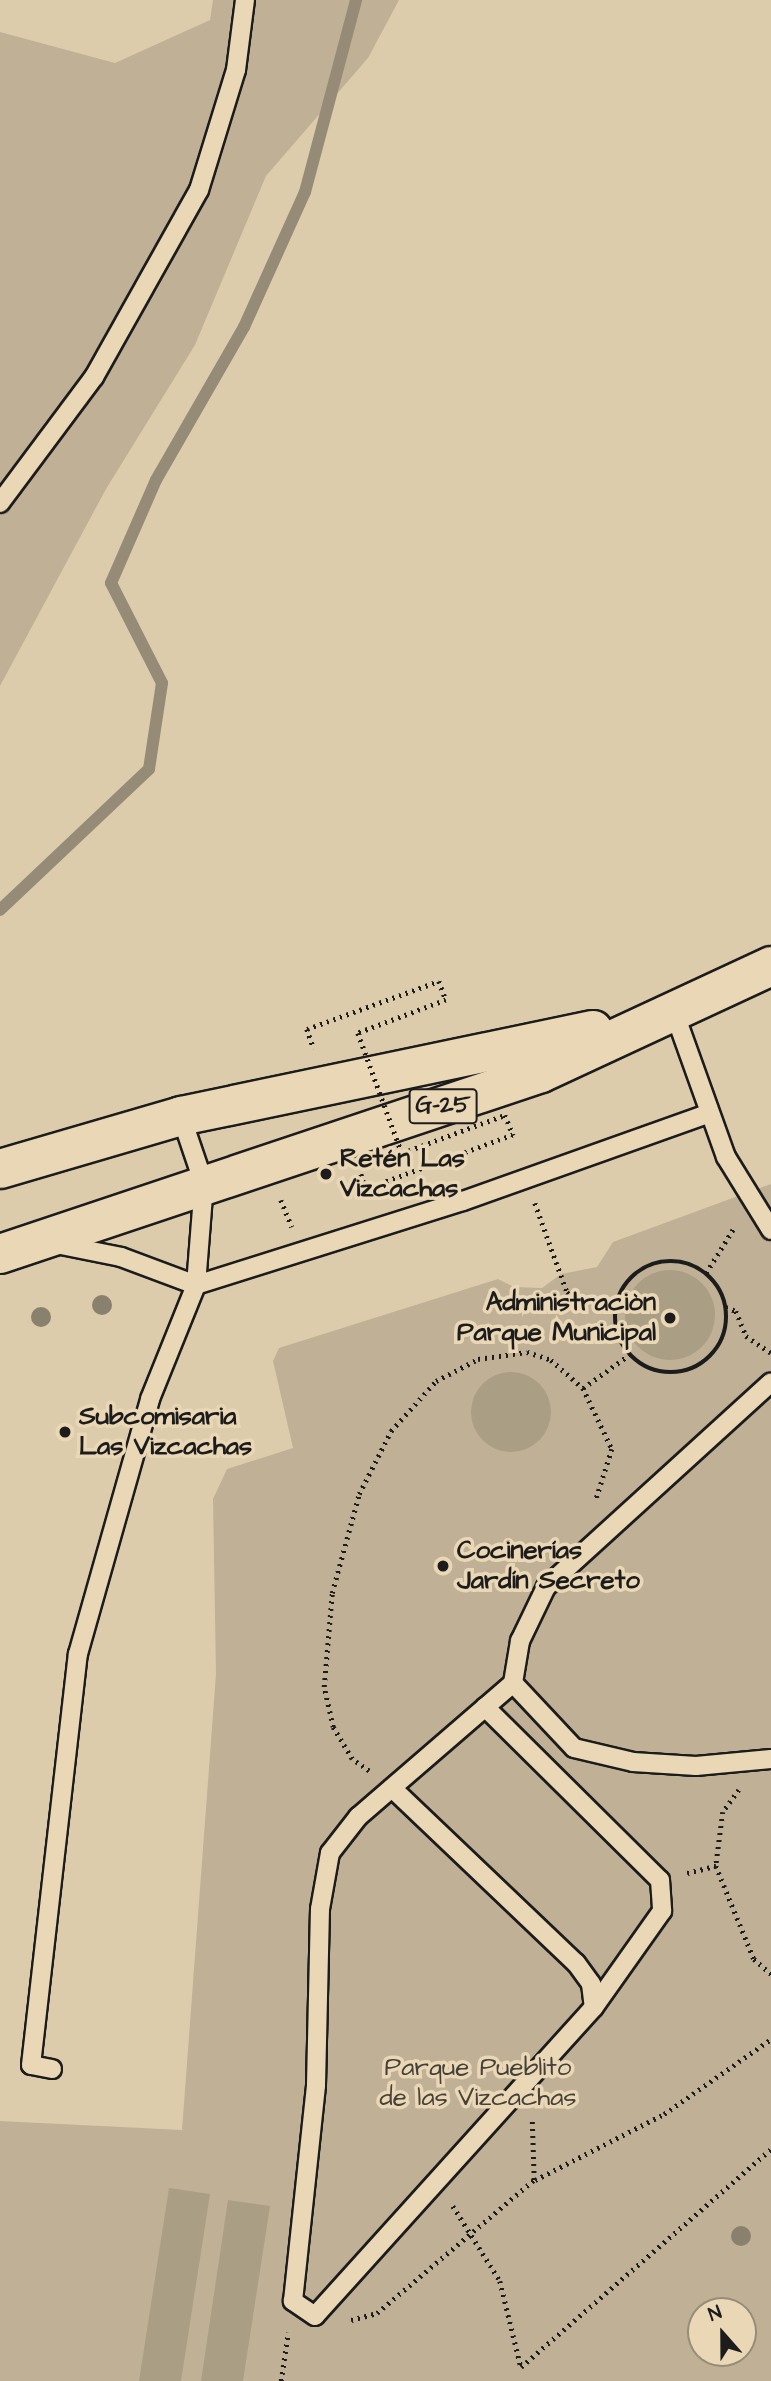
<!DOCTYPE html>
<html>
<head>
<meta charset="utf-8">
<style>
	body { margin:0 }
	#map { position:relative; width:771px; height:2381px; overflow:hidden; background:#ddccac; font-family:"Architects Daughter",sans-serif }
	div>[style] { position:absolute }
	.green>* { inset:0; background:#c0b196 }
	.stream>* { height:12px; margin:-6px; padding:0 6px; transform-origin:6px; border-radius:6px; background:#968b76 }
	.building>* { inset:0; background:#aa9e85 }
	.round { border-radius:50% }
	.path>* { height:4.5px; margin-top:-2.25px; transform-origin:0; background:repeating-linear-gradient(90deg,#1c1c1c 0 2px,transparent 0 7px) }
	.path>.ring { margin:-2.25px; padding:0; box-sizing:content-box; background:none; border:4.5px solid #1c1c1c; border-radius:50% }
	.roads { filter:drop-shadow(2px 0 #1c1c1c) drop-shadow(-2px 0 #1c1c1c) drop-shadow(0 2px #1c1c1c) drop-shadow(0 -2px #1c1c1c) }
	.service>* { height:18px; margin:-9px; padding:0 9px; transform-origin:9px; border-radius:9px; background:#e9d7b5 }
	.primary>* { height:38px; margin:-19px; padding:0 19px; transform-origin:19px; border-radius:19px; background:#e9d7b5 }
	.path-bridge>* { height:4.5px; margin-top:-2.25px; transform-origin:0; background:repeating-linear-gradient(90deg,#1c1c1c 0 2px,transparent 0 7px) }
	.trees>* { width:20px; height:20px; margin:-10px; border-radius:50%; background:#89806d }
	.dots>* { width:19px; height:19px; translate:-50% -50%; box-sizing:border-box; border:4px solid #e9d7b5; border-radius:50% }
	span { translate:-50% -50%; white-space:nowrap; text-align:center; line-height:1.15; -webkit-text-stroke:7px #e9d7b5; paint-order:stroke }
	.shield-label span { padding:2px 5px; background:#e9d7b5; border:2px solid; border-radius:5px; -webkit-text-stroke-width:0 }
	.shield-label { font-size:24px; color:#1c1c1c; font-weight:700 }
	.poi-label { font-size:26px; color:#1c1c1c; font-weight:700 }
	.left { translate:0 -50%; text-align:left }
	.right { translate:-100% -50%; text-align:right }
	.park-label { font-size:26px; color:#45413a }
	.north { position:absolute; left:687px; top:2297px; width:70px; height:70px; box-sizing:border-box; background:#e9d7b5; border:2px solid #978c78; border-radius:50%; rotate:339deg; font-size:19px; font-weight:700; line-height:28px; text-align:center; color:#1c1c1c }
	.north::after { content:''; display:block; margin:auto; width:24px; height:32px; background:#1c1c1c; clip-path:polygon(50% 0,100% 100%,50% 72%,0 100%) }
</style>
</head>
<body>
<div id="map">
	<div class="green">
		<div style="clip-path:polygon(213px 0,399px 0,368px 58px,266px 176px,195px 345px,106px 489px,0 686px,0 32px,115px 63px,210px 20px)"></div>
		<div style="clip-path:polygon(evenodd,771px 1184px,771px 2381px,0 2381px,0 2121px,182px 2130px,216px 1674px,213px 1499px,227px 1469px,293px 1448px,273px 1361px,279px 1348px,498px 1279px,514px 1287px,542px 1288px,561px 1274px,597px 1267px,613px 1242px,771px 1184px,701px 2311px,743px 2311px,743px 2353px,701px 2353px,701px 2311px)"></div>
	</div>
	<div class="stream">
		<div style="left:0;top:910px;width:205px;rotate:-43.4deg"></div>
		<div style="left:149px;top:769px;width:87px;rotate:-81.4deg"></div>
		<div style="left:162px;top:683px;width:112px;rotate:-117deg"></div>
		<div style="left:111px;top:583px;width:112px;rotate:-66.4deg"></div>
		<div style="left:156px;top:480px;width:177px;rotate:-60.1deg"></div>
		<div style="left:244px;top:327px;width:148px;rotate:-65.7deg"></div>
		<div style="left:305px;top:192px;width:199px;rotate:-75.1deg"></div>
	</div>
	<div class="building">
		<div class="round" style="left:625px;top:1270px;width:90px;height:90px"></div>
		<div class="round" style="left:471px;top:1372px;width:80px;height:80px"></div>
		<div style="clip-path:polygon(169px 2188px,210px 2194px,181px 2381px,139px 2381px)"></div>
		<div style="clip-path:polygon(228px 2200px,270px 2206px,243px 2381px,201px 2381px)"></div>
	</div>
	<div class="path">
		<div style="left:307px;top:1029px;width:21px;rotate:71deg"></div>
		<div style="left:361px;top:1174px;width:16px;rotate:72deg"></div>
		<div style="left:281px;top:1200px;width:29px;rotate:68deg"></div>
		<div style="left:535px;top:1203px;width:95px;rotate:70.2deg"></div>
		<div style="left:567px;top:1292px;width:17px;rotate:45deg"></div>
		<div style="left:579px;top:1304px;width:36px;rotate:8deg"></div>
		<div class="ring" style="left:615px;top:1261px;width:107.5px;height:107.5px"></div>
		<div style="left:706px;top:1273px;width:55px;rotate:-58.3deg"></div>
		<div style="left:726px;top:1307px;width:11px;rotate:22deg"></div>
		<div style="left:736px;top:1311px;width:27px;rotate:68deg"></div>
		<div style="left:746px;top:1336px;width:30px;rotate:34deg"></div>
		<div style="left:583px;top:1388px;width:57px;rotate:-35.7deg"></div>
		<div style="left:369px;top:1771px;width:21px;rotate:-145deg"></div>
		<div style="left:352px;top:1759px;width:37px;rotate:-121deg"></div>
		<div style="left:333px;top:1727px;width:41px;rotate:-102.7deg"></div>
		<div style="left:324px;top:1687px;width:94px;rotate:-85.1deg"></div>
		<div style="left:332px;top:1593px;width:103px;rotate:-74.7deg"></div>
		<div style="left:359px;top:1494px;width:71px;rotate:-63.1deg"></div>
		<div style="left:391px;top:1431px;width:67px;rotate:-48deg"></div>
		<div style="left:436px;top:1381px;width:47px;rotate:-27.6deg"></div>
		<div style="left:478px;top:1359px;width:49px;rotate:-8.1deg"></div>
		<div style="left:527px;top:1352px;width:25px;rotate:18deg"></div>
		<div style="left:551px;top:1360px;width:43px;rotate:41.2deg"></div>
		<div style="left:583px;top:1388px;width:68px;rotate:64.6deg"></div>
		<div style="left:612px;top:1449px;width:53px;rotate:107.4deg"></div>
		<div style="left:739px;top:1790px;width:27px;rotate:126deg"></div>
		<div style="left:723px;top:1812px;width:54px;rotate:97.4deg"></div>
		<div style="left:716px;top:1866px;width:100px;rotate:67.8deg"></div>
		<div style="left:754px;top:1959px;width:23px;rotate:41deg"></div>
		<div style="left:687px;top:1873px;width:30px;rotate:-14deg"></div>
		<div style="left:535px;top:2180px;width:145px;rotate:-27.1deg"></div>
		<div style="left:664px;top:2114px;width:131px;rotate:-35deg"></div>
		<div style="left:453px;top:2206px;width:89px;rotate:57.9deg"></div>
		<div style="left:500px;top:2281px;width:89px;rotate:76.3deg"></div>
		<div style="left:521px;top:2367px;width:332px;rotate:-41.1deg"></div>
		<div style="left:351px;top:2320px;width:27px;rotate:-15deg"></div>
		<div style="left:377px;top:2313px;width:206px;rotate:-40.3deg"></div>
		<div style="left:534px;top:2180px;width:61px;rotate:-91.9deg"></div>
		<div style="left:281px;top:2381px;width:49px;rotate:-81.7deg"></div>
	</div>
	<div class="roads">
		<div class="service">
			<div style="left:0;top:503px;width:157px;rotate:-53.3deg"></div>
			<div style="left:94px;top:377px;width:214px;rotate:-60.7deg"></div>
			<div style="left:199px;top:190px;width:126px;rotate:-72.9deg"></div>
			<div style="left:236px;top:70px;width:71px;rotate:-82.7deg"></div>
			<div style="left:673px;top:1009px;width:157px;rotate:70.3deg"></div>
			<div style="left:726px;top:1157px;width:86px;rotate:58.3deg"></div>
			<div style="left:56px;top:1244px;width:66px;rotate:11.3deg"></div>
			<div style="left:121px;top:1257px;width:80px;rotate:20.5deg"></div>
			<div style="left:196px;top:1285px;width:280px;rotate:-17.5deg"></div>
			<div style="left:463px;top:1201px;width:260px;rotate:-19.6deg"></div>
			<div style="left:513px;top:1683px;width:89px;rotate:46.8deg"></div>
			<div style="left:574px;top:1748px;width:61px;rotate:13.3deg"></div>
			<div style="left:633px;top:1762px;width:63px;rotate:3.6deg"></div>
			<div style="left:696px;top:1766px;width:75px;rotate:-5.3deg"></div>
			<div style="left:485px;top:1707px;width:246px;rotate:44.7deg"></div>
			<div style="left:660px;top:1880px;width:31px;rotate:86deg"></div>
			<div style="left:662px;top:1911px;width:118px;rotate:125.3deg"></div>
			<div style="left:392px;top:1788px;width:254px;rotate:43.6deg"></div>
			<div style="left:576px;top:1963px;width:26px;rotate:54deg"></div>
			<div style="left:591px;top:1984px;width:23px;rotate:83deg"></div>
			<div style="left:594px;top:2007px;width:416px;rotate:132.1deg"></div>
			<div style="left:315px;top:2316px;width:27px;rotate:-146deg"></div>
			<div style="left:293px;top:2301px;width:217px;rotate:-83.9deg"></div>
			<div style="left:316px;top:2085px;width:176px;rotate:-88.7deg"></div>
			<div style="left:320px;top:1909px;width:57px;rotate:-79.9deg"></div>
			<div style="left:330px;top:1853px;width:46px;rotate:-52.1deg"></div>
			<div style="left:358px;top:1817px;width:205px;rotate:-40.8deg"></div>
			<div style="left:513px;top:1683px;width:43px;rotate:-80.5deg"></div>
			<div style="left:520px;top:1641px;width:60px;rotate:-64.3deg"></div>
			<div style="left:546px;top:1587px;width:304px;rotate:-42.3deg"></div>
			<div style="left:52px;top:2069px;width:21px;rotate:-169deg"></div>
			<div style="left:31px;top:2065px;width:414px;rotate:-83.5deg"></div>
			<div style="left:78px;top:1654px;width:265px;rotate:-74.2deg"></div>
			<div style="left:150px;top:1399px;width:123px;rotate:-68deg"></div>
			<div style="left:196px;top:1285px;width:101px;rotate:-85.5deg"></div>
			<div style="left:204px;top:1184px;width:72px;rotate:-108.7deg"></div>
		</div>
		<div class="primary">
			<div style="left:0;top:1169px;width:189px;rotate:-16.3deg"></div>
			<div style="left:181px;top:1116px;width:421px;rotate:-11.8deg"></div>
			<div style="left:0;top:1254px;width:570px;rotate:-18.5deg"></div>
			<div style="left:541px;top:1073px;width:254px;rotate:-24.9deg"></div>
		</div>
	</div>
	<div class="path-bridge">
		<div style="left:307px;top:1029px;width:140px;rotate:-20deg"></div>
		<div style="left:439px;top:981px;width:20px;rotate:70deg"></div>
		<div style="left:446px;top:1000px;width:94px;rotate:159.4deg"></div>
		<div style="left:358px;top:1033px;width:128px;rotate:69.9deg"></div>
		<div style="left:402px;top:1153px;width:110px;rotate:-20.3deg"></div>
		<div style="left:505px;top:1115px;width:22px;rotate:68deg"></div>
		<div style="left:513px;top:1135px;width:157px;rotate:159.8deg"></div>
	</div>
	<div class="trees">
		<div style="left:102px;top:1305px"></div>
		<div style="left:41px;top:1317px"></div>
		<div style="left:741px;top:2236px"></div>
	</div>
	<div class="dots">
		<div style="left:326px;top:1174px;background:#1c1c1c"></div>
		<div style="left:670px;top:1318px;background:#1c1c1c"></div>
		<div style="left:65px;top:1432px;background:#1c1c1c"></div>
		<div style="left:443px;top:1566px;background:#1c1c1c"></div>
	</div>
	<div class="shield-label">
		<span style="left:443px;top:1106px">G-25</span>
	</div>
	<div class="poi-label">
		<span class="left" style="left:340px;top:1174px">Retén Las<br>Vizcachas</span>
		<span class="right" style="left:656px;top:1318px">Administraciòn<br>Parque Municipal</span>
		<span class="left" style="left:79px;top:1432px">Subcomisaria<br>Las Vizcachas</span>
		<span class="left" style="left:457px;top:1566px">Cocinerías<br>Jardín Secreto</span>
	</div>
	<div class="park-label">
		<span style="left:478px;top:2083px">Parque Pueblito<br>de las Vizcachas</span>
	</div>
	<div class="north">N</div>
</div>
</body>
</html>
